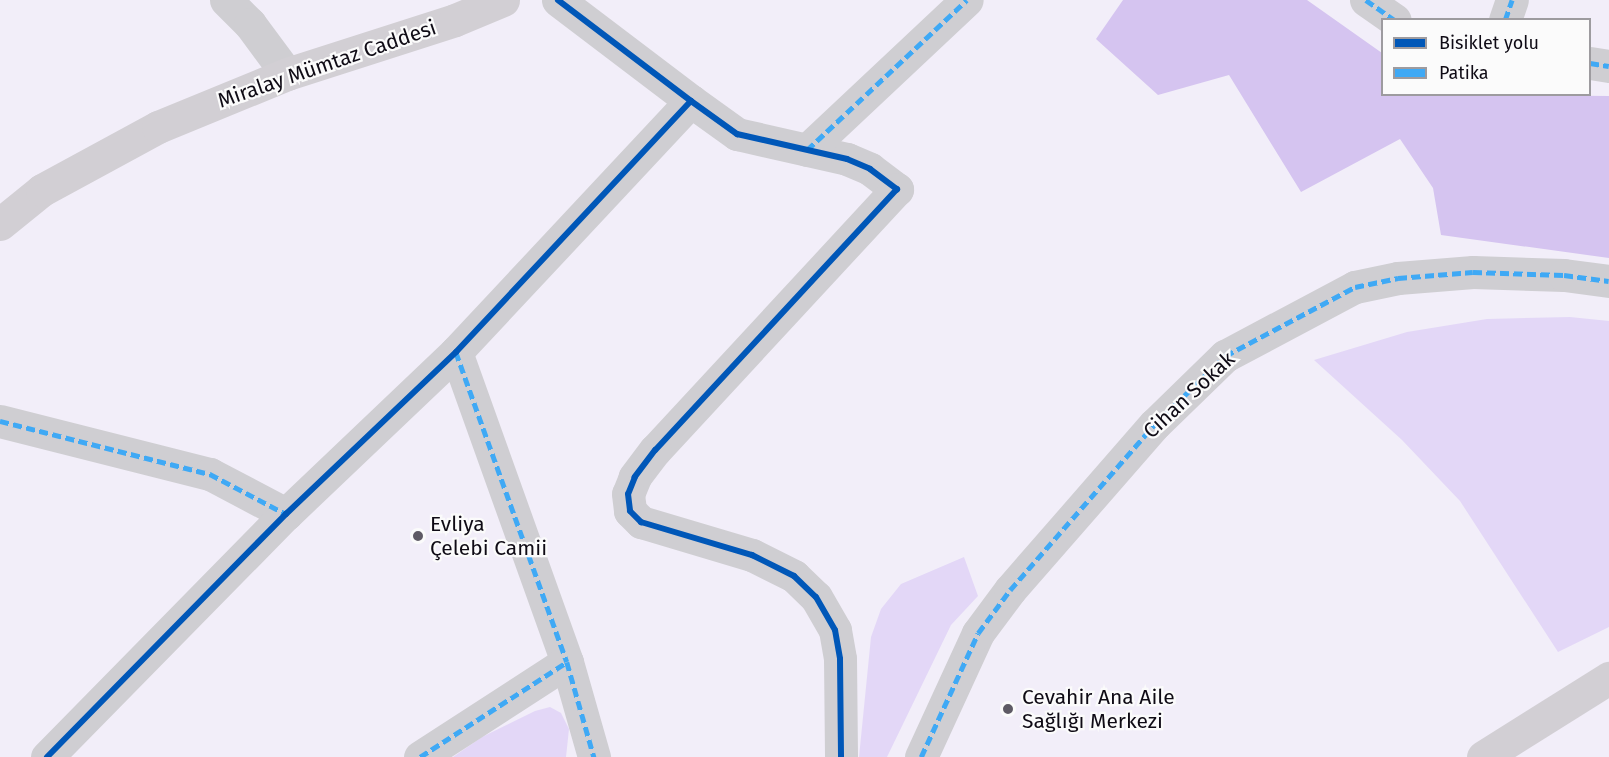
<!DOCTYPE html>
<html>
<head>
<meta charset="utf-8">
<style>
	body { margin:0 }
	#map { position:relative; width:1609px; height:757px; overflow:hidden; background:#f2eef9; font-family:"Fira Sans",sans-serif }
	div>[style] { position:absolute }
	.green>* { inset:0; background:#e3d7f7 }
	.forest>* { inset:0; background:#d5c4f0 }
	.street>* { height:33px; margin:-16.5px; padding:0 16.5px; transform-origin:16.5px; border-radius:16.5px; background:#cfced2 }
	.secondary>* { height:33px; margin:-16.5px; padding:0 16.5px; transform-origin:16.5px; border-radius:16.5px; background:#d2cfd4 }
	.quiet>* { height:4.5px; margin-top:-2.25px; transform-origin:0; background:repeating-linear-gradient(90deg,#3fa9f5 0 9px,transparent 0 13.5px) }
	.cycleway>* { height:6px; margin:-3px; padding:0 3px; transform-origin:3px; border-radius:3px; background:#0057b8 }
	.dots>* { width:16px; height:16px; translate:-50% -50%; box-sizing:border-box; border:3px solid #fbfbfb; border-radius:50% }
	span { translate:-50% -50%; white-space:nowrap; text-align:center; line-height:1.15; -webkit-text-stroke:4.5px #fbfbfb; paint-order:stroke }
	.street-label { font-size:21px; color:#0f0b15 }
	.poi-label { font-size:21px; color:#0f0b15 }
	.left { translate:0 -50%; text-align:left }
	.legend { position:absolute; left:1381px; top:18px; width:210px; height:78px; box-sizing:border-box; background:#fbfbfb; border:2px solid #9d9b9f; margin:0; padding:8px 10px; list-style:none; font-size:18px; color:#0f0b15 }
	.legend li { display:flex; align-items:center; gap:12px; height:30px }
	.legend b { width:30px; border:2px solid #9d9b9f }
</style>
</head>
<body>
<div id="map">
	<div class="green">
		<div style="clip-path:polygon(1570px 317px,1609px 321px,1609px 627px,1558px 652px,1460px 501px,1402px 440px,1314px 360px,1407px 332px,1487px 319px)"></div>
		<div style="clip-path:polygon(964px 557px,978px 596px,951px 625px,887px 757px,859px 757px,871px 637px,881px 609px,901px 584px)"></div>
		<div style="clip-path:polygon(550px 707px,561px 713px,569px 729px,566px 757px,453px 757px,482px 737px,535px 711px)"></div>
	</div>
	<div class="forest">
		<div style="clip-path:polygon(1123px 0,1307px 0,1382px 53px,1382px 94px,1609px 96px,1609px 258px,1441px 235px,1433px 188px,1400px 139px,1301px 192px,1229px 75px,1158px 95px,1096px 39px)"></div>
	</div>
	<div class="street">
		<div style="left:226px;top:0;width:34px;rotate:45deg"></div>
		<div style="left:250px;top:24px;width:62px;rotate:53.5deg"></div>
		<div style="left:1366px;top:0;width:35px;rotate:35deg"></div>
		<div style="left:1505px;top:20px;width:21px;rotate:-71deg"></div>
		<div style="left:1590px;top:63px;width:19px;rotate:9deg"></div>
		<div style="left:691px;top:101px;width:57px;rotate:35.7deg"></div>
		<div style="left:737px;top:134px;width:113px;rotate:12.8deg"></div>
		<div style="left:847px;top:159px;width:25px;rotate:23deg"></div>
		<div style="left:870px;top:169px;width:34px;rotate:37deg"></div>
		<div style="left:897px;top:189px;width:356px;rotate:132.8deg"></div>
		<div style="left:655px;top:450px;width:34px;rotate:127deg"></div>
		<div style="left:635px;top:477px;width:18px;rotate:112deg"></div>
		<div style="left:628px;top:494px;width:17px;rotate:83deg"></div>
		<div style="left:630px;top:511px;width:16px;rotate:45deg"></div>
		<div style="left:641px;top:522px;width:116px;rotate:16.6deg"></div>
		<div style="left:752px;top:555px;width:47px;rotate:26.6deg"></div>
		<div style="left:794px;top:576px;width:30px;rotate:44deg"></div>
		<div style="left:816px;top:597px;width:38px;rotate:60deg"></div>
		<div style="left:835px;top:630px;width:29px;rotate:80deg"></div>
		<div style="left:840px;top:659px;width:98px;rotate:89.4deg"></div>
		<div style="left:807px;top:150px;width:219px;rotate:-43.2deg"></div>
		<div style="left:456px;top:352px;width:329px;rotate:70.3deg"></div>
		<div style="left:567px;top:662px;width:99px;rotate:74.1deg"></div>
		<div style="left:0;top:421px;width:217px;rotate:14.2deg"></div>
		<div style="left:210px;top:474px;width:86px;rotate:27.8deg"></div>
		<div style="left:47px;top:757px;width:341px;rotate:-45.5deg"></div>
		<div style="left:286px;top:514px;width:235px;rotate:-43.6deg"></div>
		<div style="left:456px;top:352px;width:344px;rotate:-46.9deg"></div>
		<div style="left:691px;top:101px;width:167px;rotate:-142.8deg"></div>
		<div style="left:420px;top:757px;width:175px;rotate:-32.9deg"></div>
		<div style="left:921px;top:757px;width:136px;rotate:-65.3deg"></div>
		<div style="left:978px;top:633px;width:54px;rotate:-53.3deg"></div>
		<div style="left:1010px;top:590px;width:220px;rotate:-48.9deg"></div>
		<div style="left:1155px;top:424px;width:98px;rotate:-44.2deg"></div>
		<div style="left:1225px;top:356px;width:147px;rotate:-28deg"></div>
		<div style="left:1355px;top:287px;width:44px;rotate:-11.8deg"></div>
		<div style="left:1398px;top:278px;width:75px;rotate:-4.6deg"></div>
		<div style="left:1473px;top:272px;width:91px;rotate:1.9deg"></div>
		<div style="left:1564px;top:275px;width:45px;rotate:7.6deg"></div>
	</div>
	<div class="secondary">
		<div style="left:0;top:224px;width:54px;rotate:-39deg"></div>
		<div style="left:42px;top:190px;width:132px;rotate:-28.5deg"></div>
		<div style="left:158px;top:127px;width:139px;rotate:-22.3deg"></div>
		<div style="left:287px;top:74px;width:176px;rotate:-17.8deg"></div>
		<div style="left:455px;top:20px;width:52px;rotate:-22.6deg"></div>
		<div style="left:1483px;top:757px;width:149px;rotate:-32.1deg"></div>
	</div>
	<div class="quiet">
		<div style="left:1366px;top:0;width:35px;rotate:35deg"></div>
		<div style="left:1505px;top:20px;width:21px;rotate:-71deg"></div>
		<div style="left:1590px;top:63px;width:19px;rotate:9deg"></div>
		<div style="left:807px;top:150px;width:219px;rotate:-43.2deg"></div>
		<div style="left:456px;top:352px;width:329px;rotate:70.3deg"></div>
		<div style="left:567px;top:662px;width:99px;rotate:74.1deg"></div>
		<div style="left:0;top:421px;width:217px;rotate:14.2deg"></div>
		<div style="left:210px;top:474px;width:86px;rotate:27.8deg"></div>
		<div style="left:420px;top:757px;width:175px;rotate:-32.9deg"></div>
		<div style="left:921px;top:757px;width:136px;rotate:-65.3deg"></div>
		<div style="left:978px;top:633px;width:54px;rotate:-53.3deg"></div>
		<div style="left:1010px;top:590px;width:220px;rotate:-48.9deg"></div>
		<div style="left:1155px;top:424px;width:98px;rotate:-44.2deg"></div>
		<div style="left:1225px;top:356px;width:147px;rotate:-28deg"></div>
		<div style="left:1355px;top:287px;width:44px;rotate:-11.8deg"></div>
		<div style="left:1398px;top:278px;width:75px;rotate:-4.6deg"></div>
		<div style="left:1473px;top:272px;width:91px;rotate:1.9deg"></div>
		<div style="left:1564px;top:275px;width:45px;rotate:7.6deg"></div>
	</div>
	<div class="cycleway">
		<div style="left:691px;top:101px;width:57px;rotate:35.7deg"></div>
		<div style="left:737px;top:134px;width:113px;rotate:12.8deg"></div>
		<div style="left:847px;top:159px;width:25px;rotate:23deg"></div>
		<div style="left:870px;top:169px;width:34px;rotate:37deg"></div>
		<div style="left:897px;top:189px;width:356px;rotate:132.8deg"></div>
		<div style="left:655px;top:450px;width:34px;rotate:127deg"></div>
		<div style="left:635px;top:477px;width:18px;rotate:112deg"></div>
		<div style="left:628px;top:494px;width:17px;rotate:83deg"></div>
		<div style="left:630px;top:511px;width:16px;rotate:45deg"></div>
		<div style="left:641px;top:522px;width:116px;rotate:16.6deg"></div>
		<div style="left:752px;top:555px;width:47px;rotate:26.6deg"></div>
		<div style="left:794px;top:576px;width:30px;rotate:44deg"></div>
		<div style="left:816px;top:597px;width:38px;rotate:60deg"></div>
		<div style="left:835px;top:630px;width:29px;rotate:80deg"></div>
		<div style="left:840px;top:659px;width:98px;rotate:89.4deg"></div>
		<div style="left:47px;top:757px;width:341px;rotate:-45.5deg"></div>
		<div style="left:286px;top:514px;width:235px;rotate:-43.6deg"></div>
		<div style="left:456px;top:352px;width:344px;rotate:-46.9deg"></div>
		<div style="left:691px;top:101px;width:167px;rotate:-142.8deg"></div>
	</div>
	<div class="dots">
		<div style="left:418px;top:536px;background:#5e5a65"></div>
		<div style="left:1008px;top:709px;background:#5e5a65"></div>
	</div>
	<div class="street-label">
		<span style="left:327px;top:64px;rotate:-19deg">Miralay Mümtaz Caddesi</span>
		<span style="left:1189px;top:395px;rotate:-43deg">Cihan Sokak</span>
	</div>
	<div class="poi-label">
		<span class="left" style="left:430px;top:536px">Evliya<br>Çelebi Camii</span>
		<span class="left" style="left:1022px;top:709px">Cevahir Ana Aile<br>Sağlığı Merkezi</span>
	</div>
	<ul class="legend">
	<li><b style="height:8px;background:#0057b8"></b>Bisiklet yolu</li>
	<li><b style="height:8px;background:#3fa9f5"></b>Patika</li>
	</ul>
</div>
</body>
</html>
